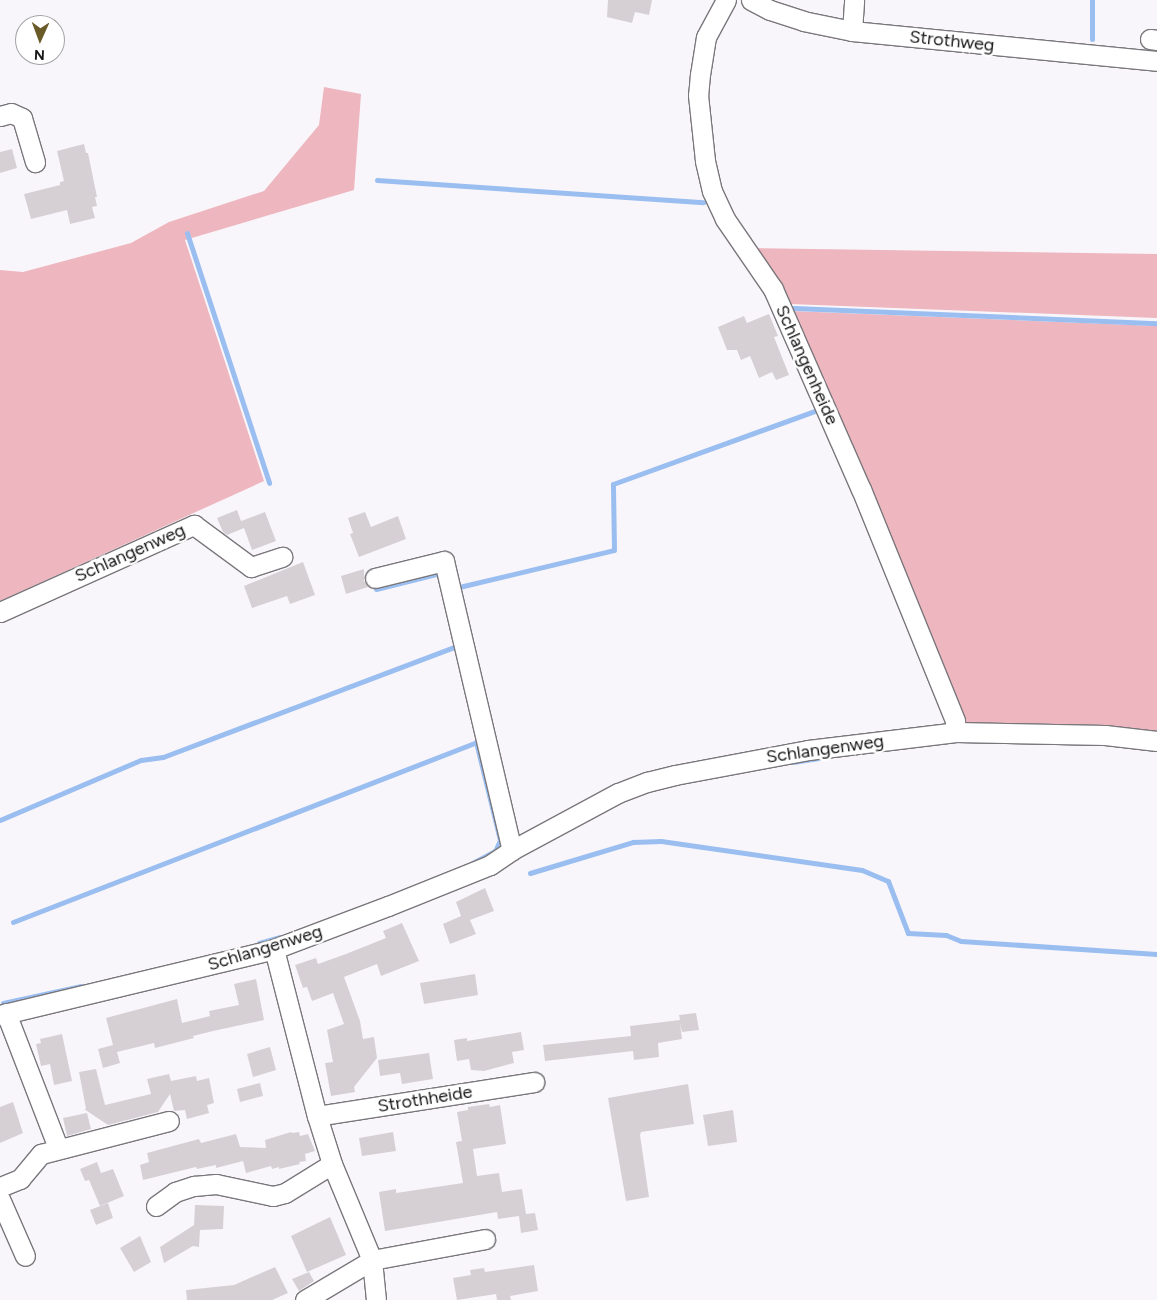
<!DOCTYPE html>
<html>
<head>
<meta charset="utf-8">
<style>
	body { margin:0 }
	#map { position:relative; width:1157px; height:1300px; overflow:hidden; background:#f9f6fb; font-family:Figtree,sans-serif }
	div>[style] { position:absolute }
	.green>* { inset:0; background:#eeb6bf }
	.stream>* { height:5px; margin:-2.5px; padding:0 2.5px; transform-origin:2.5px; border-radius:2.5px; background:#9abef0 }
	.building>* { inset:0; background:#d6d0d4 }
	.roads { filter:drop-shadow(1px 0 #7a777c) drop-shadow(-1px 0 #7a777c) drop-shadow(0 1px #7a777c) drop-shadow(0 -1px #7a777c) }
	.minor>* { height:19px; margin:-9.5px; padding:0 9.5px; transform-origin:9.5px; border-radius:9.5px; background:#fff }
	span { translate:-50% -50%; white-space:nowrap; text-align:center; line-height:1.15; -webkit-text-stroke:5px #fff; paint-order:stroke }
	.street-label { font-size:18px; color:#181719 }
	.north { position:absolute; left:15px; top:15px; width:50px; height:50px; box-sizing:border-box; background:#fff; border:1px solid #a3a2a3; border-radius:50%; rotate:182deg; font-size:14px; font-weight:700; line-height:20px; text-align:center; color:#181719 }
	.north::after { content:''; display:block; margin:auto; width:18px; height:22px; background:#6a5a27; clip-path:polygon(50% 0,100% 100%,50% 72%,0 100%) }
</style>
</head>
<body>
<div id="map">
	<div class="green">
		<div style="clip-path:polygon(324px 87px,361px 94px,354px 190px,185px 240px,264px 481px,0 601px,0 270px,23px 272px,131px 243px,169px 222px,264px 191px,319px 125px)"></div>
		<div style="clip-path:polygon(752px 248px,1157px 254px,1157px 318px,790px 304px)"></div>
		<div style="clip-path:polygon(791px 311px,1157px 326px,1157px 732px,1104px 725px,965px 722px)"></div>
	</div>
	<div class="stream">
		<div style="left:1092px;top:39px;width:39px;rotate:-90deg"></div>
		<div style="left:377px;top:180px;width:327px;rotate:3.9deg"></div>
		<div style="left:187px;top:233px;width:263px;rotate:71.8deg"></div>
		<div style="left:794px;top:308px;width:363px;rotate:2.4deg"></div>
		<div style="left:459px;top:587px;width:159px;rotate:-13.4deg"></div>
		<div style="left:614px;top:550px;width:66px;rotate:-90.9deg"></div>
		<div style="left:613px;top:484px;width:220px;rotate:-19.9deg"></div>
		<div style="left:376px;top:589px;width:66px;rotate:-14deg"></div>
		<div style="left:440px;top:573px;width:4px;rotate:90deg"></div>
		<div style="left:793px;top:762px;width:26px;rotate:-9deg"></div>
		<div style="left:0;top:820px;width:153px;rotate:-23.1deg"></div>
		<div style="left:141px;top:760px;width:22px;rotate:-8deg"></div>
		<div style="left:163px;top:757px;width:313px;rotate:-20.7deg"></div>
		<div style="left:456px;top:646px;width:2px;rotate:-90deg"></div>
		<div style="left:530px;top:873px;width:108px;rotate:-16.8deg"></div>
		<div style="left:633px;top:842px;width:28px;rotate:-2deg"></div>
		<div style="left:661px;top:841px;width:203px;rotate:8.2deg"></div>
		<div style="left:862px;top:870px;width:28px;rotate:23deg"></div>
		<div style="left:888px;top:881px;width:56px;rotate:69deg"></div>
		<div style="left:908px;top:933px;width:38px;rotate:3deg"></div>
		<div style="left:946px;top:935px;width:16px;rotate:22deg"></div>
		<div style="left:961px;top:941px;width:196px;rotate:3.8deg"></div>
		<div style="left:13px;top:922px;width:497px;rotate:-21.2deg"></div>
		<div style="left:476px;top:742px;width:101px;rotate:76.2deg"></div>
		<div style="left:500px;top:840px;width:12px;rotate:114deg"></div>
		<div style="left:495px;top:851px;width:26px;rotate:152deg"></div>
		<div style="left:259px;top:943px;width:22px;rotate:-16deg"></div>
		<div style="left:3px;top:1003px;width:80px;rotate:-12.3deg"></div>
	</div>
	<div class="building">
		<div style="clip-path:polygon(608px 0,652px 0,649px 15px,635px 12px,632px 23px,607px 17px)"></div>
		<div style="clip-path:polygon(84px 144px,86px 153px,88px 153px,97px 197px,95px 197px,97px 206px,92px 207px,95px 218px,70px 224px,67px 210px,31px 219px,24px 194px,60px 185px,60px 182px,64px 181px,57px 151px)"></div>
		<div style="clip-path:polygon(12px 149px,17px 168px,0 173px,0 152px)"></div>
		<div style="clip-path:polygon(769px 314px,778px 336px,774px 337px,789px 375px,776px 380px,772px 372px,759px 378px,750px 356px,741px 360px,737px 350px,727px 350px,718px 327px,744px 316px,747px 323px)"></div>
		<div style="clip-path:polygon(237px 510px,241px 521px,265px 512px,276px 541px,252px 550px,244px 528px,227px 535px,223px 532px,217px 518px)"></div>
		<div style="clip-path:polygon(365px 512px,371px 527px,398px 516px,406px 539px,359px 557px,350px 534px,353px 533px,348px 518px)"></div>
		<div style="clip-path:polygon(303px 562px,315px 595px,290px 604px,287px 596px,252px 608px,244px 586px)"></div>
		<div style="clip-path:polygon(364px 569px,364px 581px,368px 587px,346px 594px,341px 576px)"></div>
		<div style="clip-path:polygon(485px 888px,494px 911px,470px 920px,476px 934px,450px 944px,443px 924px,461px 916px,456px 902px)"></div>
		<div style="clip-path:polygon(402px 923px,419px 961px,381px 976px,377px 964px,344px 977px,360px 1021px,363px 1039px,374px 1037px,377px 1058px,354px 1087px,355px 1092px,331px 1096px,325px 1063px,333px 1062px,327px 1030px,344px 1024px,333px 993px,312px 1001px,307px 987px,303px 988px,295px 965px,316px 958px,318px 964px,346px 954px,386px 938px,383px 931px)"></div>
		<div style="clip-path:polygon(475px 974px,478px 995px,424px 1004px,420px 983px)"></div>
		<div style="clip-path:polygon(256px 979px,264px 1020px,213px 1031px,193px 1036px,194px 1038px,155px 1048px,154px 1043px,117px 1052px,120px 1063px,103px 1068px,98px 1049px,113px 1045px,106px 1018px,177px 999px,182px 1023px,210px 1016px,209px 1011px,239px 1005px,234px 984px)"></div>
		<div style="clip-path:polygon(696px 1013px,699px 1030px,682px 1032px,680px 1023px,682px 1039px,658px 1043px,659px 1057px,634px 1060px,633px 1051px,545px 1061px,543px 1045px,631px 1036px,630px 1026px,680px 1020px,679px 1015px)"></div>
		<div style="clip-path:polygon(521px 1032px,524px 1050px,512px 1052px,514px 1063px,484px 1071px,471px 1070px,469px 1059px,457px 1061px,454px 1040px,467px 1038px,467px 1041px)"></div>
		<div style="clip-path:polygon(62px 1034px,72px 1081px,54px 1085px,50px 1064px,41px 1066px,36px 1044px,41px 1043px,40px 1039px)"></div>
		<div style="clip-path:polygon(270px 1047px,276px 1070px,253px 1077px,247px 1054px)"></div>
		<div style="clip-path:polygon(429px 1053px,433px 1079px,402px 1084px,400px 1073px,380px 1076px,378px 1060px)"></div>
		<div style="clip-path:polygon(96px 1069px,105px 1105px,151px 1094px,147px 1079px,169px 1074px,171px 1081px,196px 1076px,197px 1081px,209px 1078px,214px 1103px,207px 1105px,209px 1113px,187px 1119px,185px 1110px,174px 1111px,170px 1094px,158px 1112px,108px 1125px,84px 1109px,86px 1109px,79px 1072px)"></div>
		<div style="clip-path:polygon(260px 1083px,263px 1096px,240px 1102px,237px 1089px)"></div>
		<div style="clip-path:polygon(688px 1084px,694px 1124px,641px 1132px,640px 1135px,649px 1197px,626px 1201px,608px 1098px)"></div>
		<div style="clip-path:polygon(13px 1102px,23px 1133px,0 1143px,0 1107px)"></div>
		<div style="clip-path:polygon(489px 1104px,490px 1107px,500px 1105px,506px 1144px,473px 1149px,477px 1176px,499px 1173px,502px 1192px,522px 1189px,526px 1214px,535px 1213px,538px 1230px,521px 1233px,519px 1216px,498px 1219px,497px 1212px,385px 1231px,379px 1192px,396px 1189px,396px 1193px,463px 1183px,456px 1142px,462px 1141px,457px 1112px,468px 1110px,468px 1107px)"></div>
		<div style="clip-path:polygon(733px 1110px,737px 1142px,708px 1146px,703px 1115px)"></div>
		<div style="clip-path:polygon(87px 1113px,91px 1129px,67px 1136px,63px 1118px)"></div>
		<div style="clip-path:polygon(291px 1132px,292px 1133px,299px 1132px,300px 1136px,308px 1134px,315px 1151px,305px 1154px,306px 1161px,299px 1162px,300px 1164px,279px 1169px,279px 1167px,272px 1169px,271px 1166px,246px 1173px,243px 1161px,216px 1168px,216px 1165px,197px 1169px,196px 1167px,143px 1180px,140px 1165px,149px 1162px,147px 1153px,199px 1139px,201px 1143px,236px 1134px,240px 1147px,266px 1148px,265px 1140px)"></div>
		<div style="clip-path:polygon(393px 1132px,396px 1151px,362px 1156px,359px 1138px)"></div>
		<div style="clip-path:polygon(97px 1162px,101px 1173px,113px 1169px,124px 1196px,100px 1206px,89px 1180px,85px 1181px,80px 1169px)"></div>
		<div style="clip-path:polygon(108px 1203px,113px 1218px,96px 1225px,90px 1210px)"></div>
		<div style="clip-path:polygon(195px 1205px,224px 1206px,223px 1229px,200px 1230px,199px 1247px,193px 1246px,164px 1263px,160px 1247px,194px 1225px)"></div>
		<div style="clip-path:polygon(330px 1217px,346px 1255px,307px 1272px,291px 1236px)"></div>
		<div style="clip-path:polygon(140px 1236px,151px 1262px,134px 1272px,120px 1248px)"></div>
		<div style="clip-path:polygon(534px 1265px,538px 1291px,510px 1296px,511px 1300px,497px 1300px,496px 1294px,457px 1300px,453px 1278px,471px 1275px,470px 1270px,484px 1268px,485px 1272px)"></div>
		<div style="clip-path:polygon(275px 1267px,288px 1293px,272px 1300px,187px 1300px,186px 1290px,234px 1285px)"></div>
		<div style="clip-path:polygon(309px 1272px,314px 1281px,299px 1291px,292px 1279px)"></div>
	</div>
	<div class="roads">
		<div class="minor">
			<div style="left:726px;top:0;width:42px;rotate:118.4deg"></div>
			<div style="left:706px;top:37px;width:37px;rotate:99deg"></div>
			<div style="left:700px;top:74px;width:21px;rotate:95deg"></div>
			<div style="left:698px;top:95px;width:66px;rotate:83.9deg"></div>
			<div style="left:705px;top:161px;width:31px;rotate:77deg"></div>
			<div style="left:712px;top:191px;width:31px;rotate:65deg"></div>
			<div style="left:725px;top:219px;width:85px;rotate:55.6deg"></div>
			<div style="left:773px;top:289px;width:219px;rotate:66.3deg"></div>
			<div style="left:861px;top:489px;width:250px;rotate:67.9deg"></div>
			<div style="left:955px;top:721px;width:11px;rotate:85deg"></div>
			<div style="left:751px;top:0;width:21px;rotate:28deg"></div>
			<div style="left:770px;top:10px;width:35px;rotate:18deg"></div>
			<div style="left:803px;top:21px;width:50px;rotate:11.5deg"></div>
			<div style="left:852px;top:31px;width:306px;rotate:5.6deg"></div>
			<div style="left:852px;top:31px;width:31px;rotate:-86deg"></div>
			<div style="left:1150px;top:39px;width:7px;rotate:8deg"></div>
			<div style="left:0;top:116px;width:11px;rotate:-15deg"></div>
			<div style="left:11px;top:113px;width:12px;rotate:24deg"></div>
			<div style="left:22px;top:118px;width:46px;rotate:73.5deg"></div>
			<div style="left:375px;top:578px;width:71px;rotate:-13.8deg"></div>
			<div style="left:444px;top:561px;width:297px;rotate:76.8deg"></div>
			<div style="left:0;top:612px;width:213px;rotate:-24.2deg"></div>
			<div style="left:194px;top:525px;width:71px;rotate:36.4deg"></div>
			<div style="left:251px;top:567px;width:33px;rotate:-18deg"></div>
			<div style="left:274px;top:949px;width:172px;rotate:75.6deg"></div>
			<div style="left:317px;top:1116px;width:50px;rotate:72.6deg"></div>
			<div style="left:332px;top:1164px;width:104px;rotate:67.4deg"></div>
			<div style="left:372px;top:1260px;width:40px;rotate:84.3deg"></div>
			<div style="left:6px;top:1013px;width:145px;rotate:68.9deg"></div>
			<div style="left:0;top:1015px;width:282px;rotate:-13.5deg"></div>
			<div style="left:274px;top:949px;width:122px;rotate:-20.7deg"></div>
			<div style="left:388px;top:906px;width:110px;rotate:-21.9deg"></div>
			<div style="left:490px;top:865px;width:27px;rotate:-34deg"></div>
			<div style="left:512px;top:850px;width:120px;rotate:-28.3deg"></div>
			<div style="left:618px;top:793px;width:31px;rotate:-21deg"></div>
			<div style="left:647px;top:782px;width:29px;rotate:-14deg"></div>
			<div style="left:675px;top:775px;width:135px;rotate:-10.6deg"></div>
			<div style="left:808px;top:750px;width:149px;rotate:-6.9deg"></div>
			<div style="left:956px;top:732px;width:149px;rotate:1.2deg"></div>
			<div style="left:1105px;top:735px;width:52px;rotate:6.6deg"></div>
			<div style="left:317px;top:1116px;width:220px;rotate:-8.9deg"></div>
			<div style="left:0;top:1187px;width:22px;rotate:-22deg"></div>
			<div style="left:20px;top:1179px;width:33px;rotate:-50deg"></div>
			<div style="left:41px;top:1154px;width:132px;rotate:-14.5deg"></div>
			<div style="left:0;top:1199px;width:62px;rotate:66.3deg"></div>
			<div style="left:156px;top:1206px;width:24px;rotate:-36deg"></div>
			<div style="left:175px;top:1192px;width:20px;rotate:-18deg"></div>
			<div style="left:194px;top:1186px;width:22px;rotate:-5deg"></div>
			<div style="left:216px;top:1184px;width:58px;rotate:11.9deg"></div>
			<div style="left:273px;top:1196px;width:12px;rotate:-14deg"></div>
			<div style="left:285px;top:1193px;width:55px;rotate:-31.7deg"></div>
			<div style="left:305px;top:1300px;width:78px;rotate:-30.8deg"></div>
			<div style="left:372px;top:1260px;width:115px;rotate:-10.5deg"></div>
		</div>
	</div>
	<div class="street-label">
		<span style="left:952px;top:41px;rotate:6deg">Strothweg</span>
		<span style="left:807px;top:365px;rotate:66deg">Schlangenheide</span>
		<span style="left:130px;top:553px;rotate:-24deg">Schlangenweg</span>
		<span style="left:825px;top:749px;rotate:-8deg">Schlangenweg</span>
		<span style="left:265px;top:948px;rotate:-17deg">Schlangenweg</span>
		<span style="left:425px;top:1099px;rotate:-9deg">Strothheide</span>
	</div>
	<div class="north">N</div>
</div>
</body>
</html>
